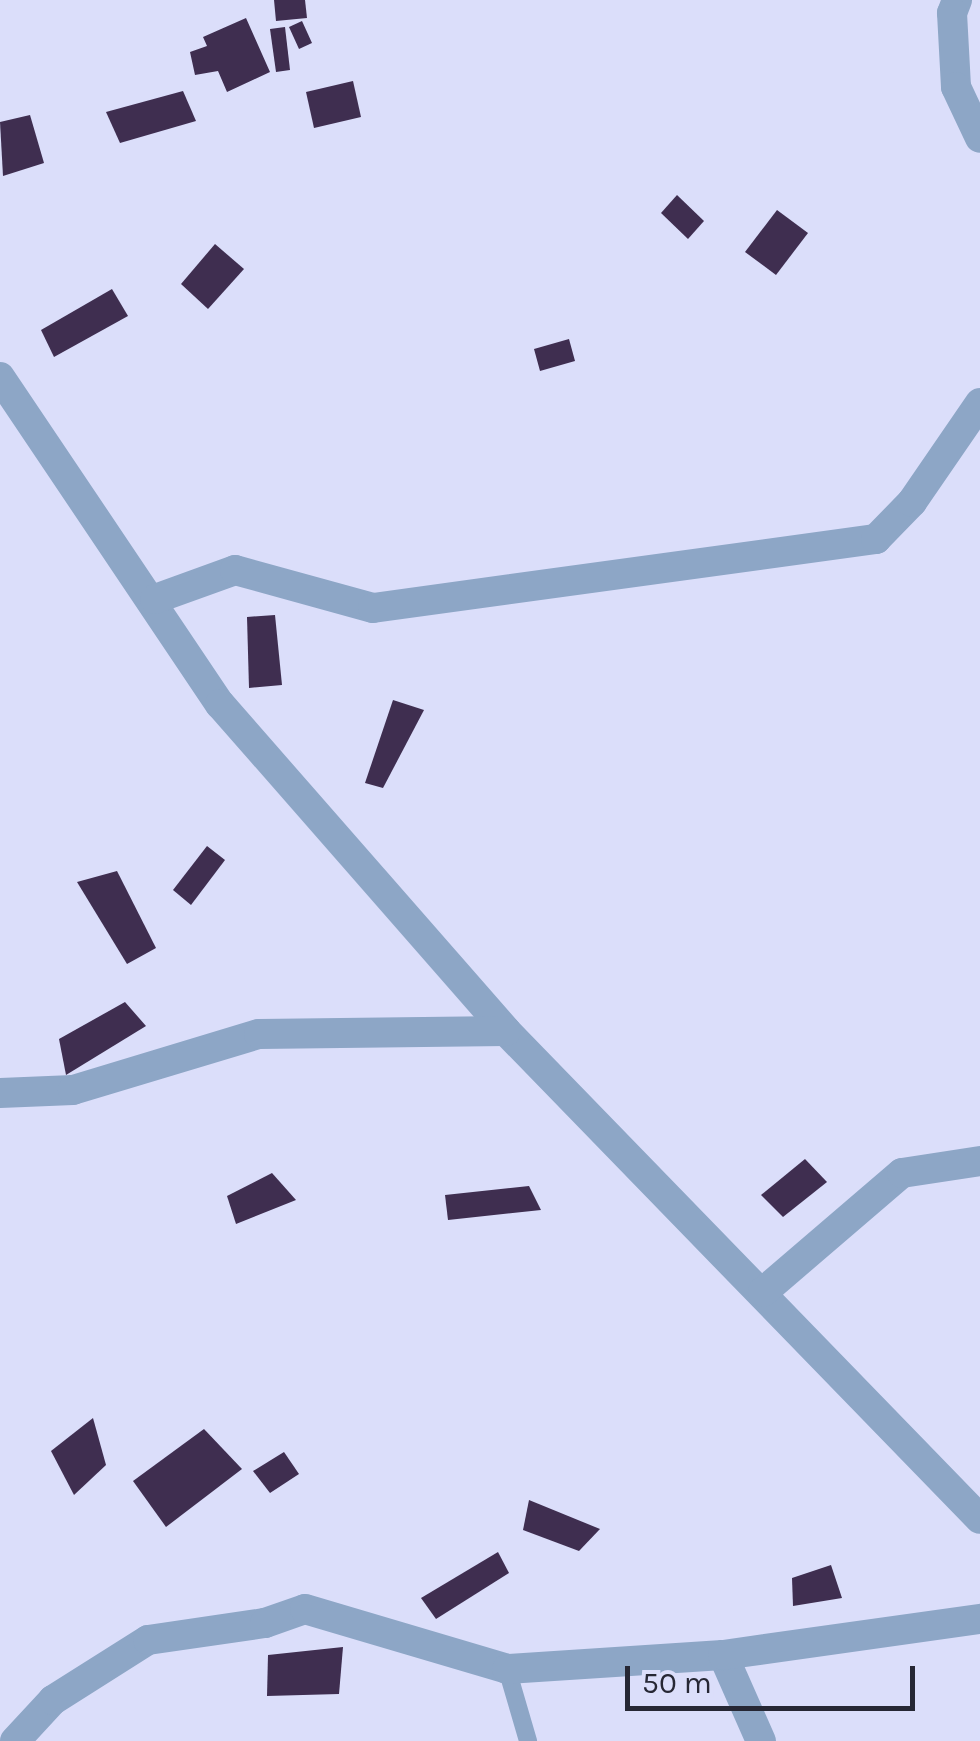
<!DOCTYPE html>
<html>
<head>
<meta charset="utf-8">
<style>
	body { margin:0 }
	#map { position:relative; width:980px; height:1741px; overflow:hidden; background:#dbdefa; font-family:Karla,sans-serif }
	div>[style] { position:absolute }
	.building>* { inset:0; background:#3f2e50 }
	.service>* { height:18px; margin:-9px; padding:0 9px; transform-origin:9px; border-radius:9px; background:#8da6c6 }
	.minor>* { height:30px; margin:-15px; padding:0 15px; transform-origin:15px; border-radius:15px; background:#8da6c6 }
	span { translate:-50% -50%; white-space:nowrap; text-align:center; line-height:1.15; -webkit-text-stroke:10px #dbdefa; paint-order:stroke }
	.scale { position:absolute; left:625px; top:1666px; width:290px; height:45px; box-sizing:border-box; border:5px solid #262734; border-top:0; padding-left:12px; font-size:30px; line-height:35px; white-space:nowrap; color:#262734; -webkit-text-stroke:8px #dbdefa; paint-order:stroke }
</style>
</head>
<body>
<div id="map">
	<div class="building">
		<div style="clip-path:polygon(274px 0,305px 0,307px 18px,276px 21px)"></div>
		<div style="clip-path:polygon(246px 18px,270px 72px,227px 92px,218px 71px,195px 75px,190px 52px,207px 46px,203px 37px)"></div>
		<div style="clip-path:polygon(302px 21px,312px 43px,299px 49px,289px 27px)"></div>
		<div style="clip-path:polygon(285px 27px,290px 70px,276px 72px,270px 29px)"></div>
		<div style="clip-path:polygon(353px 81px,361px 117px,314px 128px,306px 92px)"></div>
		<div style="clip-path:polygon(183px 91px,196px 121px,120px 143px,106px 112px)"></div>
		<div style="clip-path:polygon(30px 115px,44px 163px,3px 176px,0 122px)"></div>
		<div style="clip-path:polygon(677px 195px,704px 221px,688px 239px,661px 213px)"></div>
		<div style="clip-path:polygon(777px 210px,808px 233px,776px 275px,745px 252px)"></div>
		<div style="clip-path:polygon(215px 244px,244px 269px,208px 309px,181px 284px)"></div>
		<div style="clip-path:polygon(112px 289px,128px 316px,54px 357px,41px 330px)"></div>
		<div style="clip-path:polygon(569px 339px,575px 361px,540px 371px,534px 349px)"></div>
		<div style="clip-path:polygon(275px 615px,282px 685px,249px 688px,247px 617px)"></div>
		<div style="clip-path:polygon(393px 700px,424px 710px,383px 788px,365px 783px)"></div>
		<div style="clip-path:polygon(207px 846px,225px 860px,191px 905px,173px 890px)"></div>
		<div style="clip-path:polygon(117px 871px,156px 948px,127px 964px,77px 882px)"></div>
		<div style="clip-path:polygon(125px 1002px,146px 1026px,66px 1075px,59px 1039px)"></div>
		<div style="clip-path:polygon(805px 1159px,827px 1182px,783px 1217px,761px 1195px)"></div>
		<div style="clip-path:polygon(272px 1173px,296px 1200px,236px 1224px,227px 1196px)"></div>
		<div style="clip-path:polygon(529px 1186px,541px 1210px,448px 1220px,445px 1195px)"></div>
		<div style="clip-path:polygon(93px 1418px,106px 1465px,74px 1495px,51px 1451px)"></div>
		<div style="clip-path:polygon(204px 1429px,242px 1469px,166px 1527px,133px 1481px)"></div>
		<div style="clip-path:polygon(284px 1452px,299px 1474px,270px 1493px,253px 1471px)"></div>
		<div style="clip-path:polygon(529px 1500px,600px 1529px,579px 1551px,523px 1530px)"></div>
		<div style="clip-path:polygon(498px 1552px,509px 1573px,436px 1619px,421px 1598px)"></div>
		<div style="clip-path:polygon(831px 1565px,842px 1598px,793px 1606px,792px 1578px)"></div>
		<div style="clip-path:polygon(343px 1647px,339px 1694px,267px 1696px,268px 1655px)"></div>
	</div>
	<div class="service">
		<div style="left:507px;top:1669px;width:75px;rotate:73.7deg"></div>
	</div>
	<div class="minor">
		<div style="left:957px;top:0;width:14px;rotate:111deg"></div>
		<div style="left:952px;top:13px;width:74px;rotate:86.9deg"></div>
		<div style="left:956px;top:87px;width:56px;rotate:64.8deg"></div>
		<div style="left:0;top:377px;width:394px;rotate:56.1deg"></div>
		<div style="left:220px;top:704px;width:434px;rotate:48.8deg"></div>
		<div style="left:506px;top:1031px;width:680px;rotate:45.83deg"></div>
		<div style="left:155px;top:599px;width:85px;rotate:-19.9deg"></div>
		<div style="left:235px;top:570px;width:143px;rotate:15.4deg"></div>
		<div style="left:373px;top:608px;width:508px;rotate:-7.81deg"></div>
		<div style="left:876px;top:539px;width:52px;rotate:-45.8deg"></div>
		<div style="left:912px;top:502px;width:120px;rotate:-55.5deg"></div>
		<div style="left:0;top:1093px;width:73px;rotate:-2.4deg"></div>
		<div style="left:73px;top:1090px;width:194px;rotate:-16.8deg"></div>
		<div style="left:259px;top:1034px;width:247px;rotate:-0.7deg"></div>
		<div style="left:763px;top:1292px;width:183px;rotate:-40.6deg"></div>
		<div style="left:902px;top:1173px;width:79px;rotate:-8.7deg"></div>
		<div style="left:723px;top:1655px;width:94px;rotate:66.2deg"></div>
		<div style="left:15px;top:1741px;width:56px;rotate:-47.2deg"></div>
		<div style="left:53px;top:1700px;width:112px;rotate:-32.3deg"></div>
		<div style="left:148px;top:1640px;width:118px;rotate:-8.3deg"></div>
		<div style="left:265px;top:1623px;width:42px;rotate:-19.3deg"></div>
		<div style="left:305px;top:1609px;width:211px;rotate:16.5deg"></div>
		<div style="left:507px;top:1669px;width:216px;rotate:-3.7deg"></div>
		<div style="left:723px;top:1655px;width:260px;rotate:-8deg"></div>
	</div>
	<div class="scale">50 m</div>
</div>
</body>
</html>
